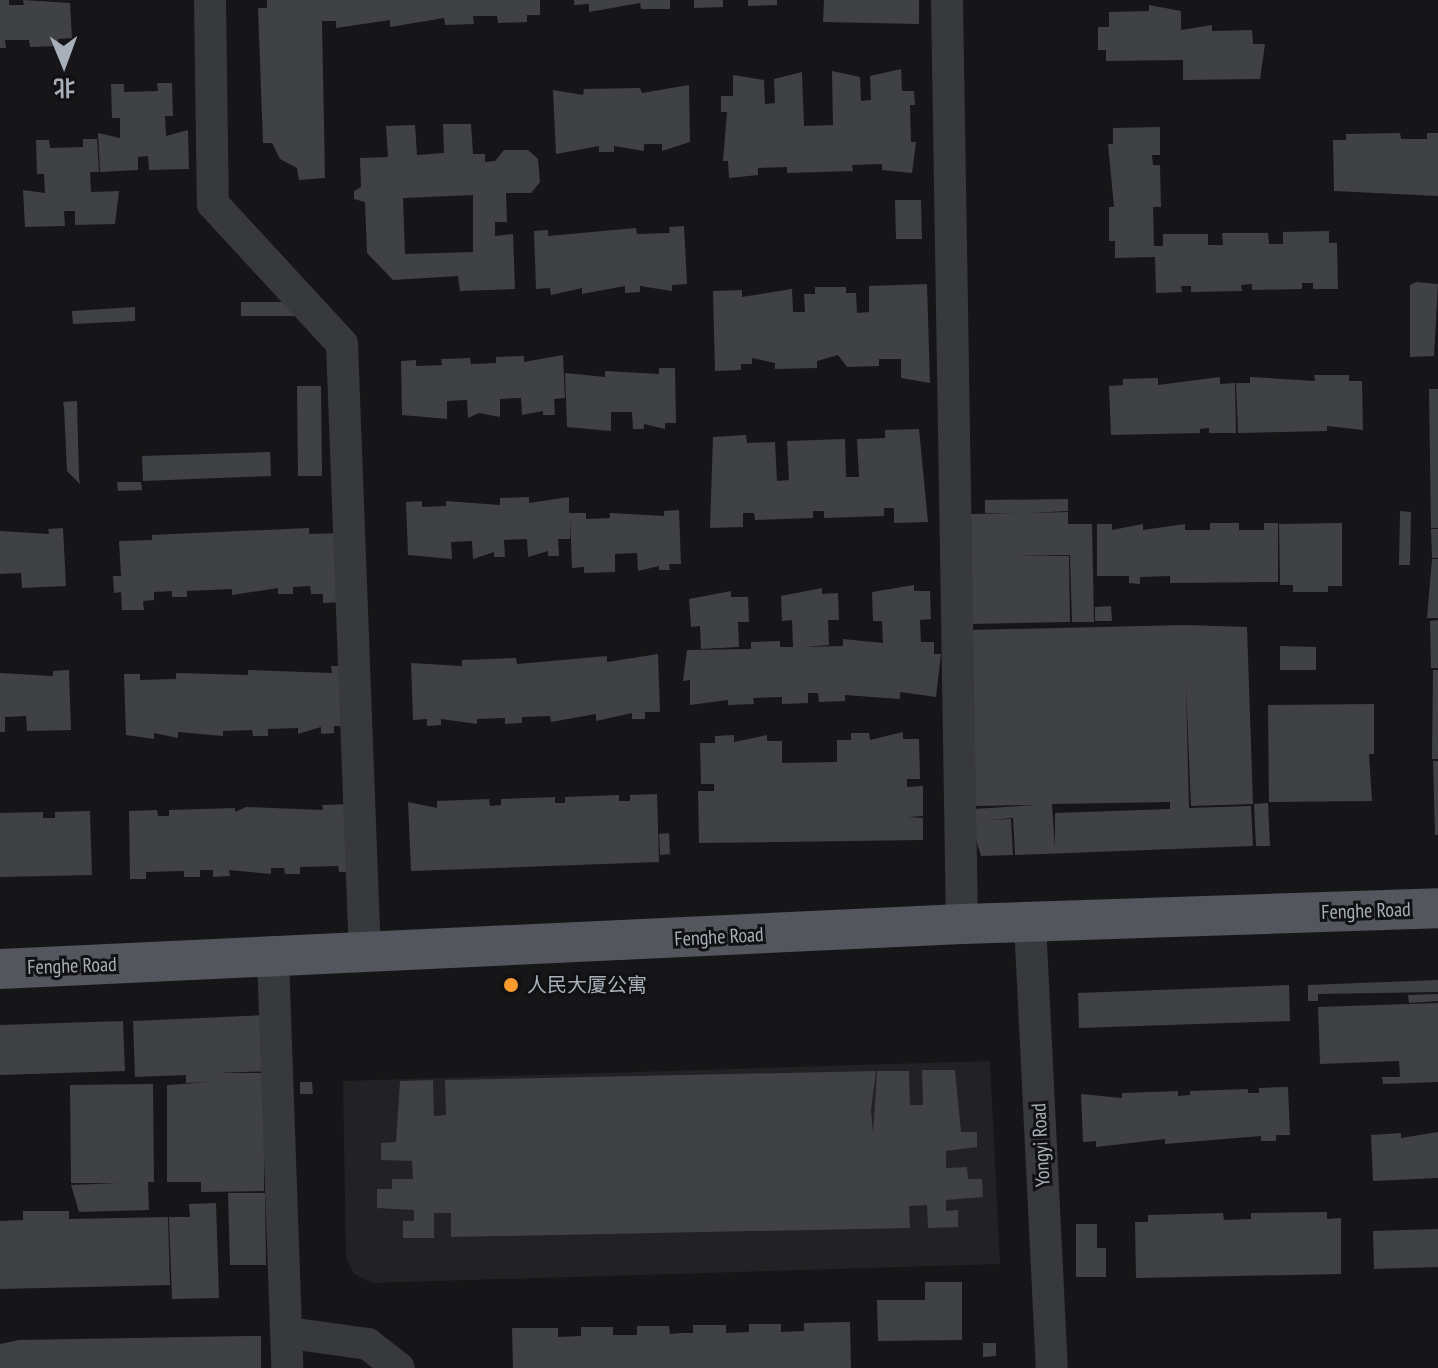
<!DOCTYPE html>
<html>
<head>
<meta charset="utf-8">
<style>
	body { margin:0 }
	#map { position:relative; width:1438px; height:1368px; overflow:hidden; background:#161618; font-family:"PT Sans Narrow","Noto Sans SC",sans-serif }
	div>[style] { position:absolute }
	.built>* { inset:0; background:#222225 }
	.building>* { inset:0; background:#404145 }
	.minor>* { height:32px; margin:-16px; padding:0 16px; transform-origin:16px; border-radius:16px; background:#37393d }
	.major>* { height:40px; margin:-20px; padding:0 20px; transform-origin:20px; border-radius:20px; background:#53565c }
	.dots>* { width:22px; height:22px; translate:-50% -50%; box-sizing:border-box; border:4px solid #111113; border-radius:50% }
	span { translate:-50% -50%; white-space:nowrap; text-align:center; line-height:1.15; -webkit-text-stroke:6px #111113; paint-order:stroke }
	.street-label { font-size:20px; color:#a7afb8 }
	.poi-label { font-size:20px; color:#a7afb8 }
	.left { translate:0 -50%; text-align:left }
	.north { position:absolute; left:24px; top:24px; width:80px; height:80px; -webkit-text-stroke:6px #111113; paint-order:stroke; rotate:179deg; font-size:22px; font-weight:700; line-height:32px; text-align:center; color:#a7afb8 }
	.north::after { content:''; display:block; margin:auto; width:28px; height:36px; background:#a7afb8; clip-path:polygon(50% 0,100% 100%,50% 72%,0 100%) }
</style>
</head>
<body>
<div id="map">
	<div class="built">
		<div style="clip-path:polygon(990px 1061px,1000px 1264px,372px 1283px,354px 1274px,346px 1258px,343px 1081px)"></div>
	</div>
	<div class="building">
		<div style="clip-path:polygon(0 0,9px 0,9px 5px,24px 5px,23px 0,70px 3px,72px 38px,58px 39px,58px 46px,30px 47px,29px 40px,5px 40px,6px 48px,0 48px)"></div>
		<div style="clip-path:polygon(267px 0,540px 0,540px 15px,527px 15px,527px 22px,498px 23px,497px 16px,473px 16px,474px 24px,445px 25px,444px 18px,390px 27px,390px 20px,336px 28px,336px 21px,322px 21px,325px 178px,299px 180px,297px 168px,280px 159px,272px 143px,263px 143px,258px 8px,267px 8px)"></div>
		<div style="clip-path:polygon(574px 0,670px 0,670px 9px,641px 9px,640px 3px,589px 12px,589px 4px,574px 5px)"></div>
		<div style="clip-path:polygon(694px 0,723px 0,723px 7px,694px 8px)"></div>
		<div style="clip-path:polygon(748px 0,777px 0,777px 5px,748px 6px)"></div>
		<div style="clip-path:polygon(824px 0,919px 0,919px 24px,823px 22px)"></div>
		<div style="clip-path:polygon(1149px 5px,1181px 11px,1181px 30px,1212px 25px,1212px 31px,1252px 30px,1253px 44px,1265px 44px,1260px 79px,1183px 80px,1183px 60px,1106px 61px,1106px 50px,1098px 50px,1098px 27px,1109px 27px,1109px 12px,1149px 11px)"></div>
		<div style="clip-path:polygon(901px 69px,902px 91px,914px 91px,915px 105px,910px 105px,911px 142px,916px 142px,912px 173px,882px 170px,882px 164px,852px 165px,853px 171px,787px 173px,787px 167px,758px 168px,758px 175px,729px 178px,728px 161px,723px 161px,727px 112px,721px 112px,721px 96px,733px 96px,733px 75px,764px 80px,765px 104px,775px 103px,774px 79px,802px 72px,804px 126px,833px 125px,832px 71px,860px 77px,861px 101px,871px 100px,870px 76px)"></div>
		<div style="clip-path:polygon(157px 83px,172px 83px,173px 116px,165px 116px,166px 136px,188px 130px,189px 169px,149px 170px,148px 156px,138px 157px,138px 170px,100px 172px,98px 133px,120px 138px,120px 118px,112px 118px,111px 84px,124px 84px,124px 92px,158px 91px)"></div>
		<div style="clip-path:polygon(689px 85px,690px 142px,662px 151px,662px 144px,644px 144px,644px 151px,614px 146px,614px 152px,599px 152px,599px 146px,556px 154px,553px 90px,583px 95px,584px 89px,640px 88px,642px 93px)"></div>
		<div style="clip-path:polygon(evenodd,443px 124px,471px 124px,473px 154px,485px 154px,485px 162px,495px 161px,504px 150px,528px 150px,538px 159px,540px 182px,531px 193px,506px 193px,507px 222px,495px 222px,495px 236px,513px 234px,515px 289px,460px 291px,458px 276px,393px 280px,367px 253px,365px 202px,354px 199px,354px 191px,361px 187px,360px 158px,388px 157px,386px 126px,415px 125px,417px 155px,444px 153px,443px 124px,473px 195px,473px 252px,405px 254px,403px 198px,473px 195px)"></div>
		<div style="clip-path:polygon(1160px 127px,1160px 155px,1152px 155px,1153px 165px,1160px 165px,1161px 207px,1153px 207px,1154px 246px,1163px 246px,1163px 234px,1208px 234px,1208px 245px,1223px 245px,1222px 233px,1268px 233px,1269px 244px,1283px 244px,1283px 232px,1329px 231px,1329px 243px,1337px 243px,1338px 289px,1313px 289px,1313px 283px,1302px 283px,1302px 289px,1252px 290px,1252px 284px,1241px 285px,1242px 291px,1191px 292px,1191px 286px,1181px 286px,1182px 292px,1156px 293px,1155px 257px,1115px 258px,1115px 241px,1109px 241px,1109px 207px,1114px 207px,1108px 144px,1113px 144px,1113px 128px)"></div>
		<div style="clip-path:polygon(1400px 133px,1401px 139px,1427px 139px,1427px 133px,1438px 133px,1438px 196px,1334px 191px,1333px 140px,1346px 140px,1346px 134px)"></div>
		<div style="clip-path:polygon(83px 139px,97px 139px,99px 172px,90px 172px,91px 192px,119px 191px,115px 224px,75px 225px,75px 211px,64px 211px,65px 226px,25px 227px,23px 190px,45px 193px,44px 174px,37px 174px,36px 140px,49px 140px,50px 148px,83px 147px)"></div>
		<div style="clip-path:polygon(895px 200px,921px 200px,922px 239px,896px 239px)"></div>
		<div style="clip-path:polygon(684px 226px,687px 284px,672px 285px,672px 291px,640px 286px,640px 292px,625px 293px,625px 286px,582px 294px,582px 288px,551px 295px,550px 288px,536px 289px,534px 231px,548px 230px,548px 236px,636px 228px,637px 234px,670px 233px,669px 227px)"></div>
		<div style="clip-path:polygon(1416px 282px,1438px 284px,1434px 356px,1410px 357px,1410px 285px)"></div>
		<div style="clip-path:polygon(927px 284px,930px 383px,901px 378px,901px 359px,879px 359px,879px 366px,847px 367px,838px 355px,817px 361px,817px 368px,775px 369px,775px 363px,752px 358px,752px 364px,741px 364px,741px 370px,715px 371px,713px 291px,742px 290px,742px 297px,792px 289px,793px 312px,805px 312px,804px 294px,815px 294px,815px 287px,846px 287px,846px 293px,856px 293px,857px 313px,869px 312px,869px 286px)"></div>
		<div style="clip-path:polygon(241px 302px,303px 302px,303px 316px,241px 316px)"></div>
		<div style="clip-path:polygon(135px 307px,135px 321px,73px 324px,72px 311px)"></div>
		<div style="clip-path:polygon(563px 355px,565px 398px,554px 399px,555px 415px,543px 415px,543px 411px,522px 415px,521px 398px,500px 399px,500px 417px,479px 413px,468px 418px,467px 400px,447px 401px,447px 419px,402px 415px,401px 361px,416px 360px,416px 366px,442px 365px,441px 359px,470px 358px,471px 364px,496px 363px,496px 357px,524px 356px,524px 362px)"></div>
		<div style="clip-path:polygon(659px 368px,675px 368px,676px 423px,665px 423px,665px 429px,644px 424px,644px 429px,633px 429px,632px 412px,611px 412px,611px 431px,567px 427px,565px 373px,605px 377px,605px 371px,659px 374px)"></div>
		<div style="clip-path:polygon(1314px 375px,1349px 375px,1349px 381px,1362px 381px,1363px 430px,1327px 426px,1327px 431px,1238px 433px,1236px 383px,1250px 383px,1250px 377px,1315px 381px)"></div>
		<div style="clip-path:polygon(1220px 377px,1220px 384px,1235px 383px,1236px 433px,1209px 433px,1209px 428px,1200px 429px,1200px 433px,1111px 435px,1109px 386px,1123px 385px,1123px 379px,1158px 378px,1158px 385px)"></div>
		<div style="clip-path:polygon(297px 386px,321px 386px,322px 476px,298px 476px)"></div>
		<div style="clip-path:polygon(1429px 389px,1438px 389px,1438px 528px,1431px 528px)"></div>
		<div style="clip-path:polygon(77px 401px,79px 478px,80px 484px,67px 471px,64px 407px,63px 402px)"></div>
		<div style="clip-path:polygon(919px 429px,928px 522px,894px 523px,894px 508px,884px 508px,884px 516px,824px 518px,824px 511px,813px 511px,813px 518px,755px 520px,754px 513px,743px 513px,743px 527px,710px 528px,713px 437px,746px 435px,747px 443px,775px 442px,777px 481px,789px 480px,787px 441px,845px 439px,846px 477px,859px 477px,857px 439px,885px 438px,885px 430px)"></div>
		<div style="clip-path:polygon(270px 452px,271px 476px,143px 481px,142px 456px)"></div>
		<div style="clip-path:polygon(117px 482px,141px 482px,142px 490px,118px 491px)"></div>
		<div style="clip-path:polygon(529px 497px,529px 503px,569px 497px,569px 513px,586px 513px,586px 519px,610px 518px,610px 513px,664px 516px,664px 511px,679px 510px,681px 564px,669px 564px,670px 570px,659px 570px,659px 566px,638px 571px,637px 553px,615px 554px,615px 572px,584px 573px,584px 567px,572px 568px,570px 519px,570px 539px,558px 539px,559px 556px,548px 556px,548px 551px,528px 557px,527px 539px,504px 540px,505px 557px,494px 557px,494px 552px,473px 559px,472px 541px,451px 542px,452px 559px,408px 555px,406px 502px,422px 501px,422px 507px,446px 506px,446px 501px,500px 505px,500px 498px)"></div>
		<div style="clip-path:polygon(1068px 499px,1068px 511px,1030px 513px,1068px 512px,1068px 524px,1092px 524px,1094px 622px,1072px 622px,1070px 555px,1015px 556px,1069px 556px,1070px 622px,971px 624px,970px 514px,1024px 513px,985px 513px,985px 500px)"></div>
		<div style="clip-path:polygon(1400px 511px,1411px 512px,1410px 565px,1399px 565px)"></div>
		<div style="clip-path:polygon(1210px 523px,1239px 523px,1239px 530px,1264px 530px,1264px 523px,1278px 523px,1278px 582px,1170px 583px,1170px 576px,1140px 577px,1140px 584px,1129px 583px,1129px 576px,1097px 576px,1097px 524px,1112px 524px,1112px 530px,1143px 524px,1143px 530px,1185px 524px,1185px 530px,1210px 530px)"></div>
		<div style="clip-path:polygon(1342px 523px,1342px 586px,1328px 586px,1328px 592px,1293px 592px,1293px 585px,1280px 585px,1279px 524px)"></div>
		<div style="clip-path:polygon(63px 528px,66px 586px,22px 588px,21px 573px,0 574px,0 531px,49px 534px,48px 529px)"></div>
		<div style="clip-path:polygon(309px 528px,309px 534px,342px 533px,344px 602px,323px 603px,323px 594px,311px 594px,310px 586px,293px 587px,293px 594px,278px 594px,278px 588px,232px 595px,232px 589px,187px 591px,187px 597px,172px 597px,172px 591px,154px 592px,154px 600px,143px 601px,144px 610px,122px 610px,121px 592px,114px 593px,113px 576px,121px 576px,119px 541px,152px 540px,152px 535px)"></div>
		<div style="clip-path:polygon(1431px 529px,1438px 529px,1438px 558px,1432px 558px)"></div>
		<div style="clip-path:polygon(1432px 559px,1438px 559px,1438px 618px,1427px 618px)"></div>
		<div style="clip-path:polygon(914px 585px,914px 591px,930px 591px,931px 619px,920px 620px,921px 642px,934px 642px,934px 654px,941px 654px,936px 697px,900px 692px,900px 699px,845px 695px,845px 701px,819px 702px,818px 693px,808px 693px,808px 703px,782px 704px,782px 697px,753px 698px,754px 704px,728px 705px,728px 700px,690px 705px,690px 680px,683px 681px,687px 650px,751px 649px,751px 642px,780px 641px,780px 647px,793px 647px,792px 620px,782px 621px,781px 596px,822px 588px,822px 594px,838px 593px,839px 620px,828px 620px,829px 645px,804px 647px,843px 646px,843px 639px,883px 643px,882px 621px,873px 621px,872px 592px)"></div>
		<div style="clip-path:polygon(731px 591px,731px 597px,748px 597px,749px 622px,738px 622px,739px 647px,701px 649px,700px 626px,691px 627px,689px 599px)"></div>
		<div style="clip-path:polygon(1111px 606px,1112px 621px,1095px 621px,1095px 607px)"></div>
		<div style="clip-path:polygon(1438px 620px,1438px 668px,1431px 668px,1430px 621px)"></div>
		<div style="clip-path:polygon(evenodd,1185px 625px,1247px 627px,1253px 804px,1191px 806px,1186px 686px,1189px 808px,1251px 806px,1253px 846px,1015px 855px,1013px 818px,989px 820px,1011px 819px,1013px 855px,981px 856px,971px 822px,973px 809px,1038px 805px,973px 806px,968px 630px,1185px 625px,1170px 802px,1170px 809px,1055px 813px,1055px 848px,1052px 804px,1170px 802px)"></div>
		<div style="clip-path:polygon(1280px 646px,1316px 647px,1316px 670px,1280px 670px)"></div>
		<div style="clip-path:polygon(658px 654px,660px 712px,645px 712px,645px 719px,632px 719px,632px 713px,596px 721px,596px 714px,551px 722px,550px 716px,522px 717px,522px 723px,505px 724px,505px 718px,477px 719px,477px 724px,441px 719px,441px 725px,427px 726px,427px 719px,413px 720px,411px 663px,462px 666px,462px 660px,516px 658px,517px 664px,607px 656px,607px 662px)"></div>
		<div style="clip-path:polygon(331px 666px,347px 666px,349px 726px,334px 726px,334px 733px,321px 734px,321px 727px,298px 734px,298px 728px,268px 729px,268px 736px,253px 736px,252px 730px,223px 731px,223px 736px,178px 732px,178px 738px,154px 733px,154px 739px,126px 735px,124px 674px,140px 674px,140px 680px,176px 679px,176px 673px,248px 675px,248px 670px,332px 673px)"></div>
		<div style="clip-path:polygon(69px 670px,71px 730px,27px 731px,26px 716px,5px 717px,5px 732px,0 732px,0 673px,53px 676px,53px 671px)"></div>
		<div style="clip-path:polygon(1433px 670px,1438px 670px,1438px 759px,1432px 759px)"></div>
		<div style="clip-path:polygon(1374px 704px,1374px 754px,1369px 754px,1372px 801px,1269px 802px,1268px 705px)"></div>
		<div style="clip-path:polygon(903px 732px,903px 739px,919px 739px,920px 779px,907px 779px,907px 787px,923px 786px,923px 816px,909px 817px,923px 818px,923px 840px,699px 843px,698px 791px,714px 791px,714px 784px,701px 784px,700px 743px,715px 743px,715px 736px,734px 735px,734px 742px,767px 735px,767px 741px,782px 741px,782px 763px,837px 762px,837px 740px,851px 740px,851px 733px,869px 733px,870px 740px)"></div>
		<div style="clip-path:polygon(1433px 761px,1438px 761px,1438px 835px,1435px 835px)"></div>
		<div style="clip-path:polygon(657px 794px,659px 862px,411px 871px,408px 802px,437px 808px,437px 801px,489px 799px,490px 806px,501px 805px,501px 799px,555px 797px,555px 803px,565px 803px,565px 797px,619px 795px,619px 801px,630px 801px,630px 795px)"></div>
		<div style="clip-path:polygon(1268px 803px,1270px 846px,1256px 846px,1254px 804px)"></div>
		<div style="clip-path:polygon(352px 804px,354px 872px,339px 872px,338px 866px,300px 867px,300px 874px,285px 874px,284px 868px,271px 868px,271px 874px,229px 870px,230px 876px,213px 877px,213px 870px,200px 870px,200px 877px,184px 877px,184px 871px,146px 872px,146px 879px,130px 879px,129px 811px,157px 810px,158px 816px,169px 816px,169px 810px,235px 808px,235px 812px,246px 807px,323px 810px,322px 805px)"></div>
		<div style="clip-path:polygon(90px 811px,92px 875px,0 877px,0 813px,43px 812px,43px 818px,55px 818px,55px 812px)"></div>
		<div style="clip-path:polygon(669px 833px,670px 854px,660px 855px,659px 834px)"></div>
		<div style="clip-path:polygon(1438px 980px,1438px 992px,1318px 994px,1318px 1001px,1308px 1001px,1308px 985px)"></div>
		<div style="clip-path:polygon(1289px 985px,1290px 1021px,1079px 1028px,1078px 993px)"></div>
		<div style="clip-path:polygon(1438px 994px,1438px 1001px,1409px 1003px,1408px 995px)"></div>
		<div style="clip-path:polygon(1438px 1003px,1438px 1082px,1383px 1084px,1382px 1077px,1400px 1077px,1399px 1061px,1320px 1064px,1318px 1007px)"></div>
		<div style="clip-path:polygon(268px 1015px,270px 1071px,219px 1073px,271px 1073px,264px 1098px,264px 1191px,201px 1192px,201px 1182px,167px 1182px,167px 1085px,213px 1082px,186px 1083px,186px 1075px,135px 1077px,133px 1021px)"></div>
		<div style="clip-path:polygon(123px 1021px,125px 1071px,0 1075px,0 1025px)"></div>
		<div style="clip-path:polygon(922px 1070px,955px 1070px,961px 1132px,977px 1132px,977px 1147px,946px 1151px,946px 1168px,967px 1167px,968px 1179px,982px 1179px,983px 1197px,946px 1200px,946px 1211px,958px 1210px,958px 1227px,928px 1228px,927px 1205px,909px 1206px,910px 1228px,451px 1237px,451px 1213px,434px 1213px,434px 1238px,403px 1238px,403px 1221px,414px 1221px,414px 1210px,377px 1208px,377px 1189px,392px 1189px,392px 1179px,413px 1179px,412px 1161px,381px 1160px,381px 1143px,396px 1142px,400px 1081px,433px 1080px,434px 1116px,446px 1115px,445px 1080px,876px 1071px,871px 1110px,873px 1133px,877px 1071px,909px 1071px,910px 1105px,923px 1105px)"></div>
		<div style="clip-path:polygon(300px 1082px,312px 1082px,313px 1094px,300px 1094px)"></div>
		<div style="clip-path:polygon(153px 1084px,154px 1182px,148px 1182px,149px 1210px,79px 1212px,71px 1185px,118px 1183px,71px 1183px,70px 1085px)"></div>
		<div style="clip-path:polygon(1288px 1087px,1290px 1135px,1276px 1135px,1276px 1141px,1261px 1141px,1261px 1136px,1165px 1144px,1165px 1139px,1096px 1147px,1096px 1141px,1083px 1142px,1081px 1094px,1122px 1098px,1122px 1093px,1178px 1091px,1178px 1096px,1190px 1095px,1190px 1091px,1248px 1089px,1248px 1093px,1259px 1093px,1259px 1088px)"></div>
		<div style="clip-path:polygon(1438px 1132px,1438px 1178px,1373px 1181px,1371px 1135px,1401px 1133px,1401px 1138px)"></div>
		<div style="clip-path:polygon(228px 1193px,265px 1193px,266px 1265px,230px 1265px)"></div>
		<div style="clip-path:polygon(216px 1203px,219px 1298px,172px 1299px,169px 1217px,190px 1217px,189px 1204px)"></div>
		<div style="clip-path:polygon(23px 1211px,69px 1211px,69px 1219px,168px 1217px,170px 1285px,0 1289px,0 1221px,23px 1220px)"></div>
		<div style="clip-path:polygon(1327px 1212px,1327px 1219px,1341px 1218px,1341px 1274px,1136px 1278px,1135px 1222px,1148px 1222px,1148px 1215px,1223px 1213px,1224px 1220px,1251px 1219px,1251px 1213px)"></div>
		<div style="clip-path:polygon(1076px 1224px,1097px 1224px,1097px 1248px,1106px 1248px,1106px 1277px,1076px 1277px)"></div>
		<div style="clip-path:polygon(1438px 1229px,1438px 1267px,1374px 1269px,1373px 1231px)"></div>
		<div style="clip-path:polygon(925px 1282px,962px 1282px,962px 1340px,878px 1341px,877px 1300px,925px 1300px)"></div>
		<div style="clip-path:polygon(850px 1322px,851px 1368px,513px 1368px,512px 1328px,558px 1328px,558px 1337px,581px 1336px,581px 1327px,613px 1327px,613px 1335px,637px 1335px,637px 1326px,669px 1326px,670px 1334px,681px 1333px,693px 1333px,693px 1325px,726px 1325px,726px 1333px,749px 1332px,749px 1324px,781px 1324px,781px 1332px,804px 1331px,804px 1323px)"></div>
		<div style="clip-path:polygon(249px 1336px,261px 1336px,261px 1368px,0 1368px,0 1344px,19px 1340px)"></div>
		<div style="clip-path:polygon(983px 1343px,996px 1343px,996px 1356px,983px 1357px)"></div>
	</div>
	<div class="minor">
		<div style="left:210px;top:0;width:204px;rotate:89.2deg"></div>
		<div style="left:213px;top:204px;width:190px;rotate:47.3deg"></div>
		<div style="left:342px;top:344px;width:612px;rotate:87.85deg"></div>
		<div style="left:947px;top:0;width:924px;rotate:89.07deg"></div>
		<div style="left:1030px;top:922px;width:447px;rotate:87.2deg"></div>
		<div style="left:273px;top:958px;width:410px;rotate:88deg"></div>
		<div style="left:289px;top:1333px;width:80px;rotate:7.9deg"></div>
		<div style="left:368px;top:1344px;width:39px;rotate:38deg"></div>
	</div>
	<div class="major">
		<div style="left:0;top:969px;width:963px;rotate:-2.68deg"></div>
		<div style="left:962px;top:924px;width:476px;rotate:-1.9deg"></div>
	</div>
	<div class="dots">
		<div style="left:511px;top:985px;background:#f89a2e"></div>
	</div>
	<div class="street-label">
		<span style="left:1366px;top:911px;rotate:-2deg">Fenghe Road</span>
		<span style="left:719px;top:937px;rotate:-3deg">Fenghe Road</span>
		<span style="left:72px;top:966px;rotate:-2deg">Fenghe Road</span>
		<span style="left:1041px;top:1145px;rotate:-93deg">Yongyi Road</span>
	</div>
	<div class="poi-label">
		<span class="left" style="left:527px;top:985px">人民大厦公寓</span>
	</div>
	<div class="north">北</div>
</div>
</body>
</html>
